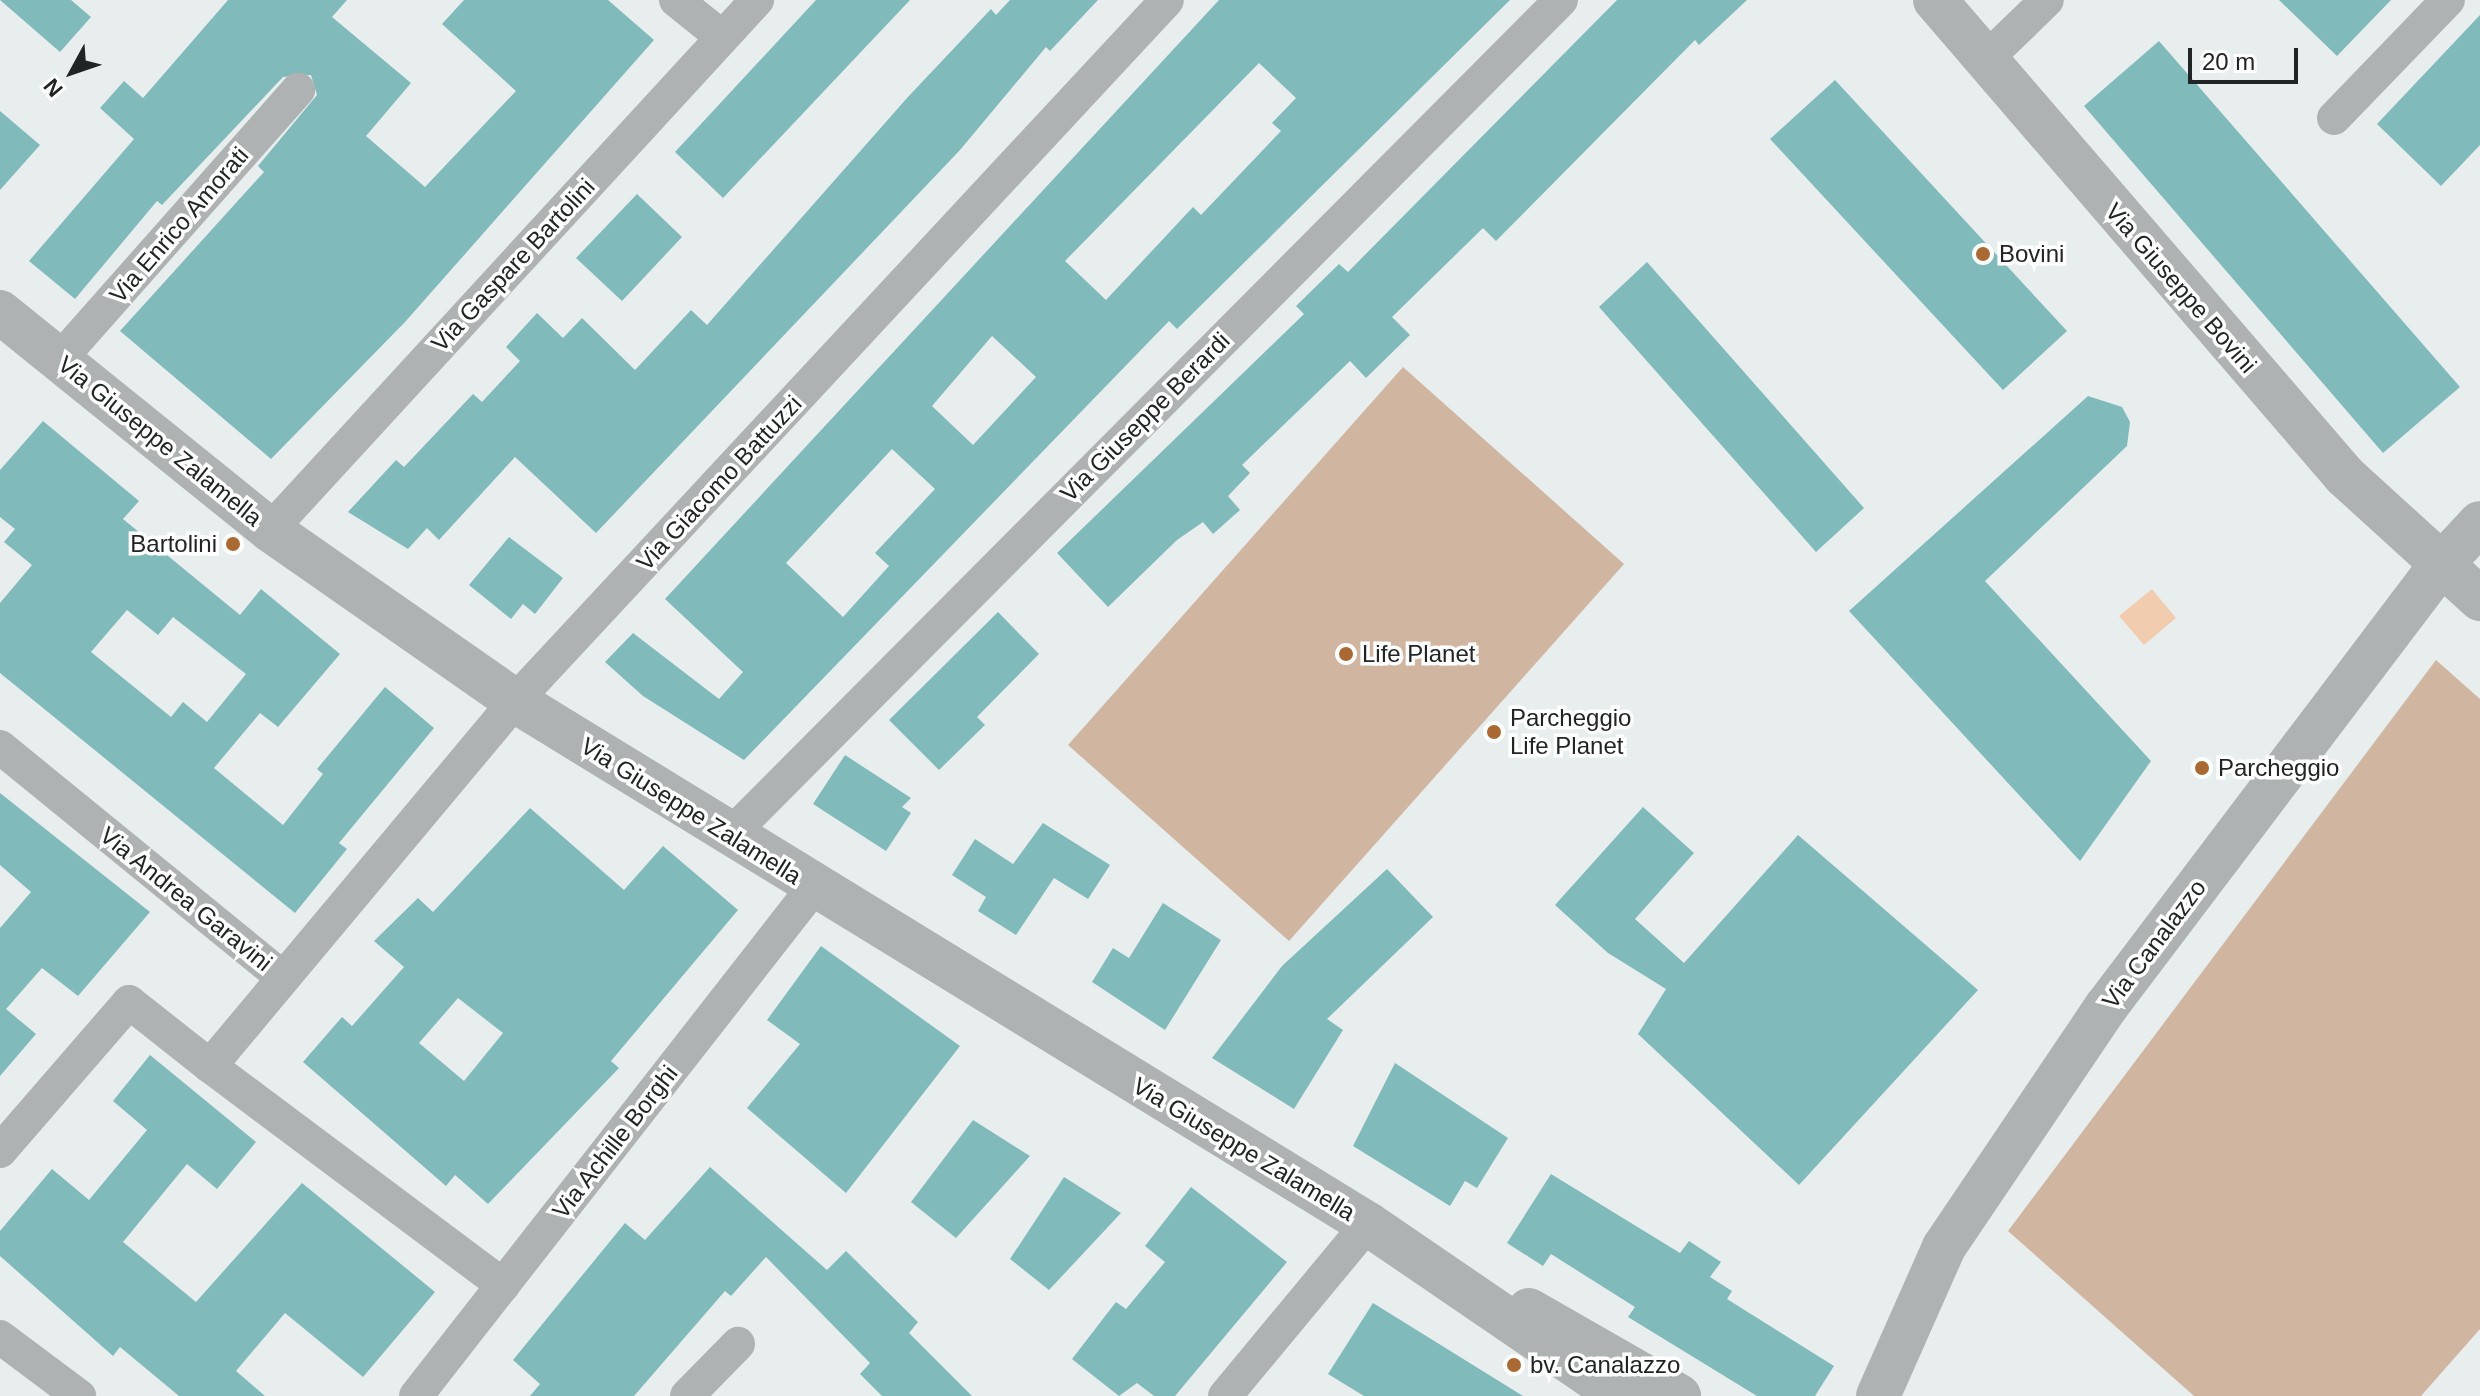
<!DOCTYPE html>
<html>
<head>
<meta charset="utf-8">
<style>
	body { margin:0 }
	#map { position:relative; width:2480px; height:1396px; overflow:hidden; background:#e8eeee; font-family:Helvetica,sans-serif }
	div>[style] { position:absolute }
	.green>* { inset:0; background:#d0b5a1 }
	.water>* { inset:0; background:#f2ccaf }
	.building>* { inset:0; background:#81baba }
	.minor>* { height:34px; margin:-17px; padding:0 17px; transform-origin:17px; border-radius:17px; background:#afb2b2 }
	.tertiary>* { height:44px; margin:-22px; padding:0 22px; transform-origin:22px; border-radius:22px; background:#afb2b2 }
	.dots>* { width:22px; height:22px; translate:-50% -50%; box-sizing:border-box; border:4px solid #fff; border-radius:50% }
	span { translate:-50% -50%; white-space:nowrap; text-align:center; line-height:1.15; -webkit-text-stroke:7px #fff; paint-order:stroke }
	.street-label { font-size:24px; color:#212424 }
	.poi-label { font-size:24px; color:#212424 }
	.left { translate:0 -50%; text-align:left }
	.right { translate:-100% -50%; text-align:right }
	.north { position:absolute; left:32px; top:32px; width:80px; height:80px; -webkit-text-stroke:6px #fff; paint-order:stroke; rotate:230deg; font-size:22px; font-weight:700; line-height:32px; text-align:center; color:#212424 }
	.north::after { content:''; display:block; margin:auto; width:28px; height:36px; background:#212424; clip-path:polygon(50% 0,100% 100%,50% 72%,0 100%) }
	.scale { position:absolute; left:2188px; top:48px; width:110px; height:36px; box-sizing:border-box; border:4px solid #212424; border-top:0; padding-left:10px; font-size:24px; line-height:28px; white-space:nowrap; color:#212424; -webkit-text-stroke:6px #fff; paint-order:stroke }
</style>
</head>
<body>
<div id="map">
	<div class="green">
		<div style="clip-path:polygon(1403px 367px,1624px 564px,1289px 941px,1068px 745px)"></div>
		<div style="clip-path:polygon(2436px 660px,2480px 699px,2480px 1329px,2421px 1396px,2194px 1396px,2008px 1231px)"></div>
	</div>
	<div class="water">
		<div style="clip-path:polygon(2152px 589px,2176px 618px,2144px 645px,2119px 616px)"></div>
	</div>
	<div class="building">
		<div style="clip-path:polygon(0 0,71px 0,91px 17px,60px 52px)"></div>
		<div style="clip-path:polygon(228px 0,347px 0,332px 17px,411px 83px,366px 136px,425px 187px,516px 91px,442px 24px,464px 0,608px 0,654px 40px,405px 322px,271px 459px,120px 331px,264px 172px,258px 166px,317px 95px,311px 75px,283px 77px,162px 205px,157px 201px,75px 299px,29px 261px,134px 139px,100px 108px,124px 81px,143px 98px)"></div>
		<div style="clip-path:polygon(816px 0,910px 0,723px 198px,675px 152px)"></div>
		<div style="clip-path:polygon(1010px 0,1098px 0,1050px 51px,1046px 47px,960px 150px,596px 533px,515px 457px,439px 540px,427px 528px,408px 549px,348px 512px,396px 460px,404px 467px,473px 394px,482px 402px,520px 361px,506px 347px,537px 313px,563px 338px,582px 318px,635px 370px,691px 310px,707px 325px,907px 98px,991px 9px,996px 15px)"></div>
		<div style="clip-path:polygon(evenodd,1219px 0,1510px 0,1177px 329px,1169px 321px,744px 760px,643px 696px,605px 662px,633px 633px,719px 699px,743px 672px,665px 599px,1219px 0,1259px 63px,1296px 98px,1272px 123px,1281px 131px,1201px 215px,1193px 207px,1106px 300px,1065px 261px,1259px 63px,1219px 0,992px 336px,1036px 377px,973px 445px,932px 406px,992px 336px,1219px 0,892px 449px,935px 489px,875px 553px,889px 566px,843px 617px,786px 563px,892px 449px)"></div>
		<div style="clip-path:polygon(1617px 0,1747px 0,1699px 45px,1695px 40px,1496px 241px,1483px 228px,1392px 317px,1410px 335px,1366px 378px,1350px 361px,1242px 465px,1250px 473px,1228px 496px,1240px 510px,1213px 534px,1203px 522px,1177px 540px,1108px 607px,1057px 553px,1304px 314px,1296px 306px,1339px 264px,1348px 272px)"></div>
		<div style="clip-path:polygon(2279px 0,2391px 0,2337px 56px)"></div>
		<div style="clip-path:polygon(2480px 15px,2480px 145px,2441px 186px,2377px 124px)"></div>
		<div style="clip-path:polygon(2159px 41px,2460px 387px,2383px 453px,2084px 106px)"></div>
		<div style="clip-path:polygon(1835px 80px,2067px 331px,2003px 390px,1770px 139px)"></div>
		<div style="clip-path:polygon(0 111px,40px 145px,0 190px)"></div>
		<div style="clip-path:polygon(637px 194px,682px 237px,622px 301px,576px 258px)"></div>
		<div style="clip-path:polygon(1647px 262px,1864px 508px,1816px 552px,1599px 307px)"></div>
		<div style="clip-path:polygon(2088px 396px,2122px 407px,2130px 422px,2127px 446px,1985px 581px,2151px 761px,2080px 861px,1849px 611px)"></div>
		<div style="clip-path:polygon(evenodd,43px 421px,139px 501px,123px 519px,240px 615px,261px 589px,340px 654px,278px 727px,260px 713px,214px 768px,283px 825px,323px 774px,317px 769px,385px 687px,434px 728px,339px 843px,347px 849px,295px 913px,0 673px,0 603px,32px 565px,4px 542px,15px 529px,0 517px,0 470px,43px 421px,127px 610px,158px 635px,173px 617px,246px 674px,207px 722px,183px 702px,171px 717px,91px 652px,127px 610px)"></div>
		<div style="clip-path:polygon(509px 537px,563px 578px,535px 614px,523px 604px,511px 619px,469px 585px)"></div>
		<div style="clip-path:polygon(998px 612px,1039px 654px,977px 717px,985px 725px,939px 770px,889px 720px)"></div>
		<div style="clip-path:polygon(845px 755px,911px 798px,902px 807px,911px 813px,886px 851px,813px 804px)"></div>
		<div style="clip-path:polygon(0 793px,150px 912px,78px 996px,42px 968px,6px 1009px,36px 1034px,0 1076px,0 928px,31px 892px,0 865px)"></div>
		<div style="clip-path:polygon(1643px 807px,1694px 853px,1635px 919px,1684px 963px,1798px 835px,1978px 990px,1799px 1185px,1638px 1034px,1666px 989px,1608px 953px,1555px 905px)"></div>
		<div style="clip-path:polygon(evenodd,530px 808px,624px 890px,663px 846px,738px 910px,611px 1061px,619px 1068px,488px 1204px,455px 1175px,446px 1186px,303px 1062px,342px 1017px,352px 1026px,404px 967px,374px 941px,418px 898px,433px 912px,530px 808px,458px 998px,503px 1033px,464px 1081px,419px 1043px,458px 998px)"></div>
		<div style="clip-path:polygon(1043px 823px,1110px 865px,1088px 899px,1054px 878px,1016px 935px,978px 911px,986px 897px,952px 875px,975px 839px,1013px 864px)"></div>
		<div style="clip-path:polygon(1387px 869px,1433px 917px,1327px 1019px,1343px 1030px,1294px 1109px,1212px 1058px,1282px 966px)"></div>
		<div style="clip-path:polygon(1163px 903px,1221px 940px,1165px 1030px,1092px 982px,1113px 948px,1129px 958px)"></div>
		<div style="clip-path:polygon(821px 946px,960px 1046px,846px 1193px,747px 1108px,800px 1044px,767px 1020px)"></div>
		<div style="clip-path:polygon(150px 1055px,256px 1142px,217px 1189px,187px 1164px,123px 1242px,196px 1302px,302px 1183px,435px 1292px,363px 1377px,285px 1313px,236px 1371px,265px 1396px,179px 1396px,120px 1347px,113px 1356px,0 1256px,0 1231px,52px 1169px,89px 1200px,147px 1130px,113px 1101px)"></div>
		<div style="clip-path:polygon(1395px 1063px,1508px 1138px,1477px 1188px,1465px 1181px,1450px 1206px,1353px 1146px)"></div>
		<div style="clip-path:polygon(973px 1120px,1030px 1156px,956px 1238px,911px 1202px)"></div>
		<div style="clip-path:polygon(710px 1167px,827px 1270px,846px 1251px,918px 1322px,909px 1333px,972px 1396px,882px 1396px,860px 1374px,870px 1363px,766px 1257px,731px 1296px,725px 1291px,634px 1396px,530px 1396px,540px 1384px,513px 1360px,625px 1223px,645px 1240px)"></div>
		<div style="clip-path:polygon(1551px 1174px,1680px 1253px,1689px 1241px,1721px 1262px,1710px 1277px,1732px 1291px,1727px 1299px,1834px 1366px,1815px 1396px,1757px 1396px,1628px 1317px,1635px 1307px,1551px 1254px,1543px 1266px,1507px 1243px)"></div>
		<div style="clip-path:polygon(1064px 1177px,1121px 1213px,1049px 1290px,1010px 1259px)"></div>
		<div style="clip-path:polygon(1191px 1187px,1287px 1262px,1175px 1396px,1154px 1396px,1137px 1383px,1119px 1396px,1072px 1359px,1116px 1302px,1126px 1309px,1165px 1262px,1145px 1246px)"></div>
		<div style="clip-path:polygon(1373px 1303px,1523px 1396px,1364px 1396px,1328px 1374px)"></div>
	</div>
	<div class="minor">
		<div style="left:676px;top:0;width:59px;rotate:38.8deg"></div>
		<div style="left:1985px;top:60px;width:86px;rotate:-44.1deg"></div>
		<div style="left:2334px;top:118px;width:164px;rotate:-46deg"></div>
		<div style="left:59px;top:360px;width:361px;rotate:-48.5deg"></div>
		<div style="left:270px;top:530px;width:720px;rotate:-47.42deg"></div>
		<div style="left:0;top:747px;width:365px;rotate:39.2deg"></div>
		<div style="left:730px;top:835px;width:1178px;rotate:-45.14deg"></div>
		<div style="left:210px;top:1066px;width:366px;rotate:36.8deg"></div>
		<div style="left:0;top:1151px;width:197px;rotate:-49.1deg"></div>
		<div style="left:129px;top:1002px;width:103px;rotate:38.3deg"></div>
		<div style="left:210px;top:1066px;width:476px;rotate:-50.1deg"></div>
		<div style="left:515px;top:701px;width:957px;rotate:-47.07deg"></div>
		<div style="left:0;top:1337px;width:99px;rotate:36.8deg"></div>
		<div style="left:416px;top:1396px;width:646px;rotate:-51.98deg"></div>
		<div style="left:687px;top:1396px;width:73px;rotate:-45.6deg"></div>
		<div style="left:1225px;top:1396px;width:224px;rotate:-50.3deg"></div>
	</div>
	<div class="tertiary">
		<div style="left:1935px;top:0;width:628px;rotate:49.26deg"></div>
		<div style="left:2345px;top:476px;width:183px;rotate:42.3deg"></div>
		<div style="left:0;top:312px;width:347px;rotate:38.9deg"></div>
		<div style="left:270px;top:530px;width:299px;rotate:34.9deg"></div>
		<div style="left:515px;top:701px;width:1001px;rotate:31.51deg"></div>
		<div style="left:1368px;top:1224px;width:305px;rotate:34.3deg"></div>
		<div style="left:1529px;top:1310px;width:173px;rotate:29.8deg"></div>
		<div style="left:1878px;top:1396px;width:163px;rotate:-66.1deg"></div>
		<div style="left:1944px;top:1247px;width:290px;rotate:-56deg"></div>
		<div style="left:2106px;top:1007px;width:552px;rotate:-52.88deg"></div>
		<div style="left:2439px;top:567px;width:60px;rotate:-47deg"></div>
	</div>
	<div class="dots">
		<div style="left:1983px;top:254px;background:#aa6932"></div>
		<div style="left:233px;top:544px;background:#aa6932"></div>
		<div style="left:1346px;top:654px;background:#aa6932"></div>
		<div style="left:1494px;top:732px;background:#aa6932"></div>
		<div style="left:2202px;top:768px;background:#aa6932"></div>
		<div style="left:1514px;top:1365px;background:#aa6932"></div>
	</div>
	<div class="street-label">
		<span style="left:179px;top:225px;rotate:-49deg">Via Enrico Amorati</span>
		<span style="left:513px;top:265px;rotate:-47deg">Via Gaspare Bartolini</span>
		<span style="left:2181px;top:288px;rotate:49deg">Via Giuseppe Bovini</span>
		<span style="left:1145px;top:417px;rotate:-45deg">Via Giuseppe Berardi</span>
		<span style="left:160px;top:441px;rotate:39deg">Via Giuseppe Zalamella</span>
		<span style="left:719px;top:483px;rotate:-47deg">Via Giacomo Battuzzi</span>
		<span style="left:691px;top:811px;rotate:32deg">Via Giuseppe Zalamella</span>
		<span style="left:186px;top:899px;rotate:39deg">Via Andrea Garavini</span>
		<span style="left:2154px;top:944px;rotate:-53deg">Via Canalazzo</span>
		<span style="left:615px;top:1142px;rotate:-52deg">Via Achille Borghi</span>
		<span style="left:1244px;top:1149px;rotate:31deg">Via Giuseppe Zalamella</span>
	</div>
	<div class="poi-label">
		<span class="left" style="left:1999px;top:254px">Bovini</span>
		<span class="right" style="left:217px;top:544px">Bartolini</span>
		<span class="left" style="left:1362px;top:654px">Life Planet</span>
		<span class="left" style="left:1510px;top:732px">Parcheggio<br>Life Planet</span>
		<span class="left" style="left:2218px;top:768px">Parcheggio</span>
		<span class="left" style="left:1530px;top:1365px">bv. Canalazzo</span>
	</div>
	<div class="north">N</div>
	<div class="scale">20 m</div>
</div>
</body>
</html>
